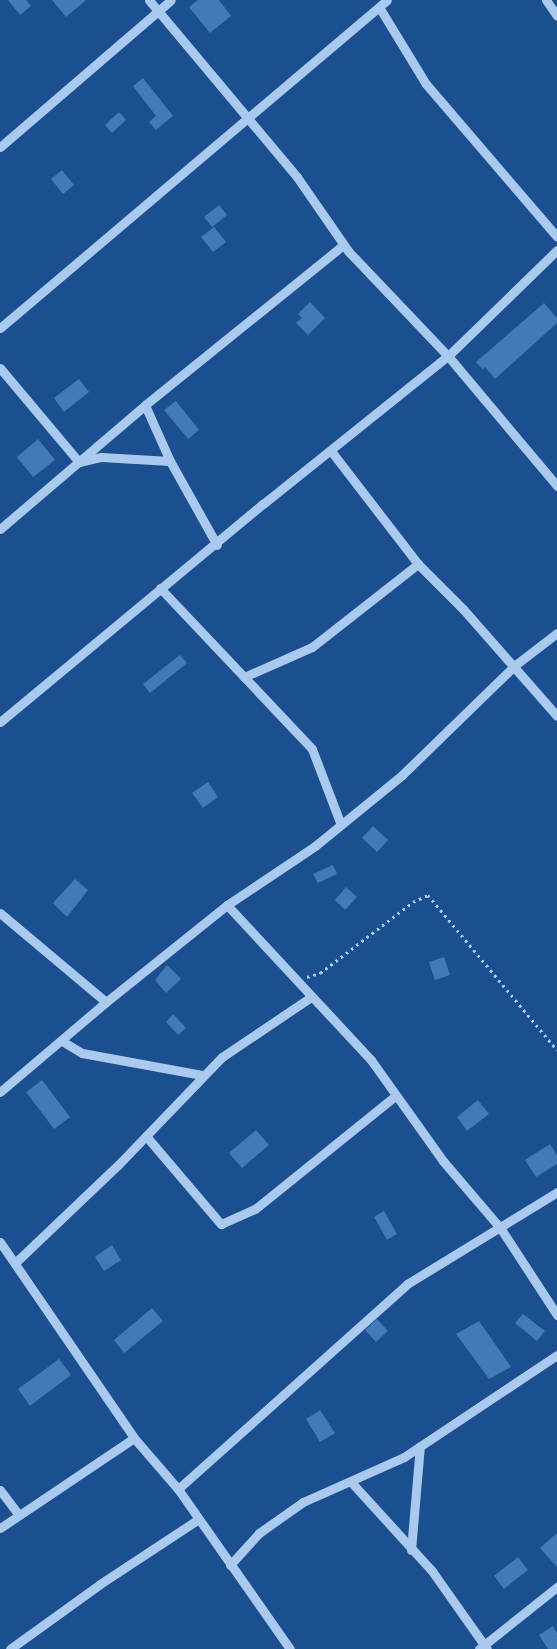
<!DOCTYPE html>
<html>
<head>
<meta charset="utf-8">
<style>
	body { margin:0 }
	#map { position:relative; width:557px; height:1649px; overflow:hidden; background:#1b4f8f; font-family:"Exo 2",sans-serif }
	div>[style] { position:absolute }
	.building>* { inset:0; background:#4478b7 }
	.path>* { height:2.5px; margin-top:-1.25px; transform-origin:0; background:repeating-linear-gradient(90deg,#a9c9ee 0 2.5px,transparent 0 6.5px) }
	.minor>* { height:9px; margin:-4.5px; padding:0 4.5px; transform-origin:4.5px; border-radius:4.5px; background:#a9c9ee }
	span { translate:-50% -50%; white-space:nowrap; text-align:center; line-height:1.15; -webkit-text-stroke:5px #1b4f8f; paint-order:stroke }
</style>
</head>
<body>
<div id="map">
	<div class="building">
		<div style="clip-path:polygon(8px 0,26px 0,31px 6px,20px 15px)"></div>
		<div style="clip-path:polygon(52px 0,86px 0,66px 17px)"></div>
		<div style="clip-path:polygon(198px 0,219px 0,231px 16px,210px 33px,189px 7px)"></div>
		<div style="clip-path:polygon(143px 78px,173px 116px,156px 130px,149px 122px,156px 116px,133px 86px)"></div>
		<div style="clip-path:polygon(119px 112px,126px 120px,112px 133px,105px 125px)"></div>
		<div style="clip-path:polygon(62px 170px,74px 185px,63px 194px,51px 179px)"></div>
		<div style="clip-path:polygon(219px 205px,227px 215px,212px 227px,204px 217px)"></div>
		<div style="clip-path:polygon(214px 227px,226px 242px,213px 252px,201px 237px)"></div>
		<div style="clip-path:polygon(310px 302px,325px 318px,308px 335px,296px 323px,302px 318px,298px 314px)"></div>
		<div style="clip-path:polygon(544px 303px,557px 318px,557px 323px,495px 379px,485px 367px,483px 370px,476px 362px)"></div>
		<div style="clip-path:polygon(79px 379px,89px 392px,64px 412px,54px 398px)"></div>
		<div style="clip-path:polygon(176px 401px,199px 430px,188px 439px,164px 410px)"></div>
		<div style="clip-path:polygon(38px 439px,55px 460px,33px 477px,17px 457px)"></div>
		<div style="clip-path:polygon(180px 655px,187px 663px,150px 693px,143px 684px)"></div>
		<div style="clip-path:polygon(208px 782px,218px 797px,203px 808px,192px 793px)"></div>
		<div style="clip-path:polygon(373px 826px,388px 840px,377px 852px,362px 838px)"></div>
		<div style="clip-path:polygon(333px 865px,337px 874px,318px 883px,313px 874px)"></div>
		<div style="clip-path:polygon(75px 879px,88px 890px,67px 917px,53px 903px)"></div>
		<div style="clip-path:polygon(346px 887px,357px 897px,345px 910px,335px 900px)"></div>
		<div style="clip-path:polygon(444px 957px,450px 975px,435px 980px,429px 962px)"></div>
		<div style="clip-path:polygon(167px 965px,181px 979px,166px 993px,155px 980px)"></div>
		<div style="clip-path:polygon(173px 1014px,186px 1028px,178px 1035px,166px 1022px)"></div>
		<div style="clip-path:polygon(42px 1080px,70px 1117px,54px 1129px,26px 1092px)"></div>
		<div style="clip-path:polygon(478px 1100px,489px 1114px,467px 1131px,457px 1117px)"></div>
		<div style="clip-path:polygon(256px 1130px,269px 1145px,242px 1168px,229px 1153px)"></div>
		<div style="clip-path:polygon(550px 1144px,557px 1155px,557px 1164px,536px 1177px,525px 1160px)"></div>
		<div style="clip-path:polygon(384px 1211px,397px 1234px,387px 1240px,374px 1217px)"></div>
		<div style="clip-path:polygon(112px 1245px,121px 1260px,104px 1271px,95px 1257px)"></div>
		<div style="clip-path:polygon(152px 1308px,163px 1321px,124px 1353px,114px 1340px)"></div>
		<div style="clip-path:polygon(523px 1314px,545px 1331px,537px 1341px,515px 1323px)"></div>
		<div style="clip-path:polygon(377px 1319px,388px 1331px,376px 1342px,365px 1330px)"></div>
		<div style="clip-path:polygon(479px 1321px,511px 1367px,489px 1379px,456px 1334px)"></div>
		<div style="clip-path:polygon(59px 1359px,71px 1375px,30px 1406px,18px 1389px)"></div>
		<div style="clip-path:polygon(320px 1410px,335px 1433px,320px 1442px,306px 1419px)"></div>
		<div style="clip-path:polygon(557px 1533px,557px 1567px,540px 1548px)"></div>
		<div style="clip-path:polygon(518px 1557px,528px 1570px,504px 1589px,494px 1576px)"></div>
		<div style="clip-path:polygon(553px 1626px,557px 1633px,557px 1649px,548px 1649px,539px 1635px)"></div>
	</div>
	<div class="path">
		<div style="left:307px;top:977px;width:14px;rotate:-17deg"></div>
		<div style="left:320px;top:973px;width:117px;rotate:-37.4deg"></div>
		<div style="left:413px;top:902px;width:17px;rotate:-25deg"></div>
		<div style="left:428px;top:895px;width:202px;rotate:50.2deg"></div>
	</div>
	<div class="minor">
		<div style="left:149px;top:0;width:231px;rotate:50.1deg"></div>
		<div style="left:297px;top:177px;width:91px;rotate:55.3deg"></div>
		<div style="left:349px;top:252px;width:144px;rotate:46.4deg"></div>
		<div style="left:448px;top:356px;width:170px;rotate:50deg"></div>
		<div style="left:546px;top:0;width:19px;rotate:55deg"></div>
		<div style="left:379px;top:7px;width:90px;rotate:58.6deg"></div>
		<div style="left:426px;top:84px;width:201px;rotate:49.4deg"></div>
		<div style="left:0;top:147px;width:225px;rotate:-40.7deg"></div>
		<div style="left:0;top:328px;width:507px;rotate:-40.28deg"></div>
		<div style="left:0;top:368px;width:123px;rotate:50deg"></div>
		<div style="left:79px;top:462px;width:23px;rotate:-13deg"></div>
		<div style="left:101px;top:457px;width:69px;rotate:3.3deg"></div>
		<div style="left:170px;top:461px;width:96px;rotate:60.8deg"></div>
		<div style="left:331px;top:451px;width:143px;rotate:52.4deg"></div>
		<div style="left:418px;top:564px;width:64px;rotate:45deg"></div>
		<div style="left:463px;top:609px;width:142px;rotate:48.7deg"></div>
		<div style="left:170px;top:461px;width:61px;rotate:-114.1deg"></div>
		<div style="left:145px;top:405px;width:255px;rotate:-38.9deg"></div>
		<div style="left:0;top:529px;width:191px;rotate:-40.5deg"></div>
		<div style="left:160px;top:588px;width:221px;rotate:46.6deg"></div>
		<div style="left:312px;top:749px;width:81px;rotate:69.1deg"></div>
		<div style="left:244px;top:677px;width:74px;rotate:-23.8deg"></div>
		<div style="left:312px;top:647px;width:135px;rotate:-38.1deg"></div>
		<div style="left:0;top:722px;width:342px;rotate:-39.7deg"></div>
		<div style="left:263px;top:504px;width:237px;rotate:-38.7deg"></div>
		<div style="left:448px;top:356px;width:152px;rotate:-44.2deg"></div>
		<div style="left:227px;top:905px;width:106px;rotate:-33.8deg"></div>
		<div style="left:315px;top:846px;width:112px;rotate:-39.2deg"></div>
		<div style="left:402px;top:775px;width:156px;rotate:-44.2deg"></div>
		<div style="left:514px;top:666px;width:54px;rotate:-37.5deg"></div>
		<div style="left:0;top:913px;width:138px;rotate:40deg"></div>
		<div style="left:106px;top:1002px;width:139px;rotate:139.7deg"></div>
		<div style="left:106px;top:1002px;width:155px;rotate:-38.7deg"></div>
		<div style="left:227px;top:905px;width:212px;rotate:47.1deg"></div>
		<div style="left:371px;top:1060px;width:124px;rotate:54.5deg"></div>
		<div style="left:443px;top:1161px;width:89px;rotate:49.5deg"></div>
		<div style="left:501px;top:1229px;width:103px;rotate:56.9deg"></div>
		<div style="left:62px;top:1041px;width:23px;rotate:31deg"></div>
		<div style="left:82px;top:1053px;width:122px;rotate:10.4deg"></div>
		<div style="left:146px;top:1136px;width:116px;rotate:49.6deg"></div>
		<div style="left:221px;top:1224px;width:37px;rotate:-24deg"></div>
		<div style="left:255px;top:1209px;width:180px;rotate:-38.9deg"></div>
		<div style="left:0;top:1242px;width:237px;rotate:55.6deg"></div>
		<div style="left:134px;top:1438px;width:67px;rotate:49.2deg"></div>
		<div style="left:178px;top:1489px;width:195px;rotate:55deg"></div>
		<div style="left:16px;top:1262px;width:141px;rotate:-43.6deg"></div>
		<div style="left:118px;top:1165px;width:150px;rotate:-46.1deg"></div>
		<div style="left:222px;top:1057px;width:107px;rotate:-34deg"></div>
		<div style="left:352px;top:1483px;width:119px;rotate:47.7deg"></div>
		<div style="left:432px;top:1571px;width:95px;rotate:54.8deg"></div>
		<div style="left:178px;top:1489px;width:307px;rotate:-41.8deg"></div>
		<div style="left:407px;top:1284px;width:176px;rotate:-31.5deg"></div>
		<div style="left:0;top:1490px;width:31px;rotate:53deg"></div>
		<div style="left:0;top:1528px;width:161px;rotate:-33.9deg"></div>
		<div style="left:411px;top:1550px;width:104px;rotate:-85.1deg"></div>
		<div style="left:230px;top:1565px;width:43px;rotate:-47.8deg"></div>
		<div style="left:259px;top:1533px;width:54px;rotate:-35.2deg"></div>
		<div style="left:303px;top:1502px;width:111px;rotate:-24deg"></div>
		<div style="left:404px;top:1457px;width:184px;rotate:-33.7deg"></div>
		<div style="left:10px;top:1649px;width:111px;rotate:-35.8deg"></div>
		<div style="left:100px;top:1584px;width:116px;rotate:-33.4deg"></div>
		<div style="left:479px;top:1649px;width:100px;rotate:-38.5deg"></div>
	</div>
</div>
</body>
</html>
